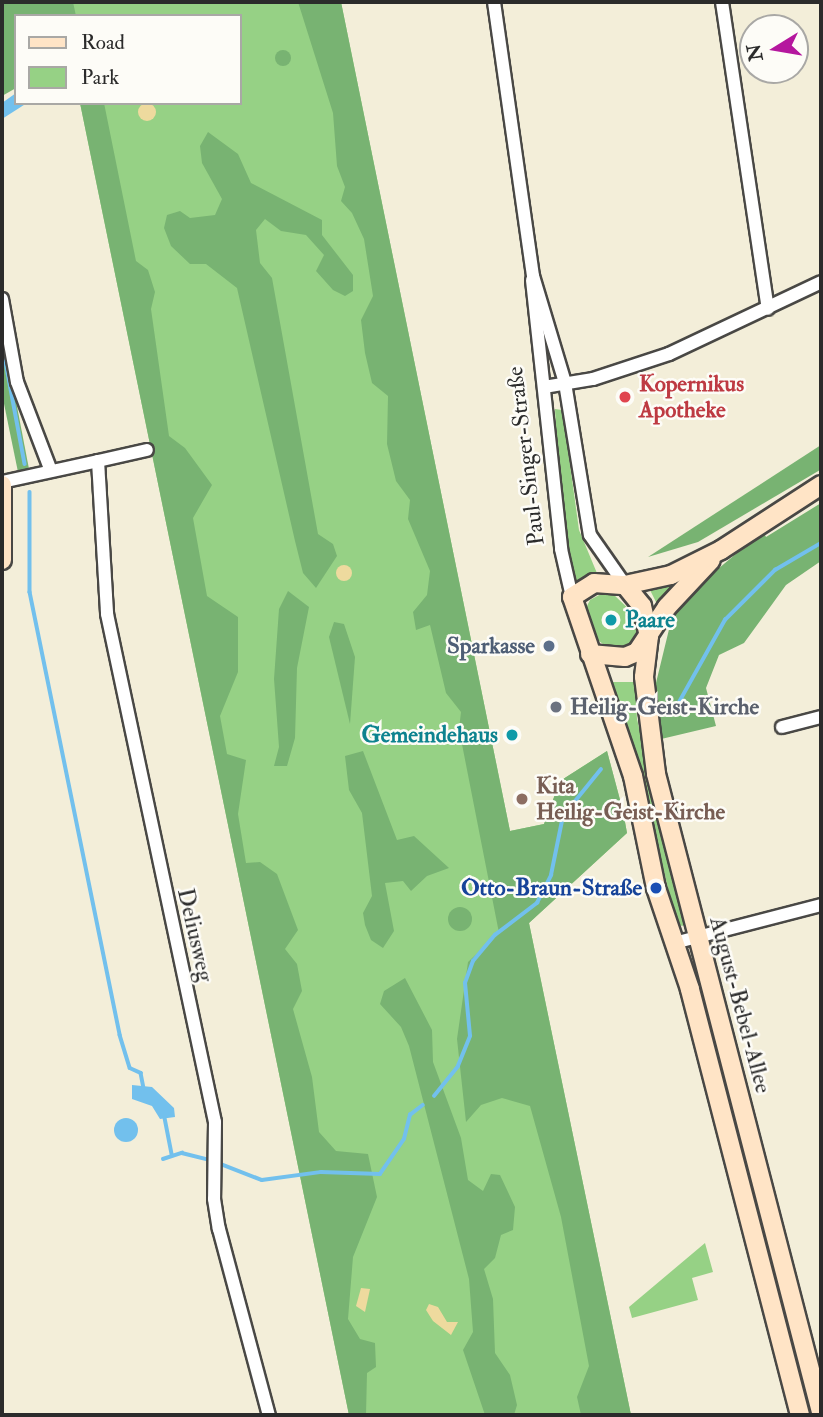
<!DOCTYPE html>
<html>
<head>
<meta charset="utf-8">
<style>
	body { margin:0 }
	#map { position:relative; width:823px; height:1417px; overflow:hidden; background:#f3eed9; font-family:"IM FELL Double Pica",serif }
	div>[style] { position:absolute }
	.green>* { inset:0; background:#96d185 }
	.forest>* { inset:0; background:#78b372 }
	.round { border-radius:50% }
	.sand>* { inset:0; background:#eeda9e }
	.water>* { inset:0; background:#72c0ed }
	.stream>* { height:3.5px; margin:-1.75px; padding:0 1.75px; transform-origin:1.75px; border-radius:1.75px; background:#72c0ed }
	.roads { filter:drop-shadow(2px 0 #494845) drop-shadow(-2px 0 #494845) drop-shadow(0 2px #494845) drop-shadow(0 -2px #494845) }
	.street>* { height:12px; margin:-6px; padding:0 6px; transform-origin:6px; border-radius:6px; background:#fff }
	.secondary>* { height:18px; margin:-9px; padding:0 9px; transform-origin:9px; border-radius:9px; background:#ffe4c6 }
	.dots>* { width:19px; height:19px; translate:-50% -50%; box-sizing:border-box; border:4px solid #fdfcf7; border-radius:50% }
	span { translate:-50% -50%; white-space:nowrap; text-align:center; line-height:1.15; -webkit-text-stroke:5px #fdfcf7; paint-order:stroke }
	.health-label { font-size:23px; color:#be3a42; font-weight:700 }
	.left { translate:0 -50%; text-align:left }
	.street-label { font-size:23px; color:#2b2b2b }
	.culture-label { font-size:23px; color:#0d838f; font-weight:700 }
	.right { translate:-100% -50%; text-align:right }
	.service-label { font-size:23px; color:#4e5e75; font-weight:700 }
	.worship-label { font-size:23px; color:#5b616d; font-weight:700 }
	.education-label { font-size:23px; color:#785e54; font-weight:700 }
	.transit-label { font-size:23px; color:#164399; font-weight:700 }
	.frame { position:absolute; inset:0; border:4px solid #2b2b2b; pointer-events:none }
	.legend { position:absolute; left:14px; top:14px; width:228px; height:91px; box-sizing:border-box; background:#fdfcf7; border:2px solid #a9a8a5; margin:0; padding:9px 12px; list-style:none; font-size:21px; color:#2b2b2b }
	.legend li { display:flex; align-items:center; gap:14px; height:35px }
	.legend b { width:35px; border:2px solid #a9a8a5 }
	.north { position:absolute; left:739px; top:14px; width:70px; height:70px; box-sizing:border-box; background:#fdfcf7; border:2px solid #a9a8a5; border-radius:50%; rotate:259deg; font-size:19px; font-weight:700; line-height:28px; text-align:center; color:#2b2b2b }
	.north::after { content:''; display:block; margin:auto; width:24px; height:32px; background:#b5179e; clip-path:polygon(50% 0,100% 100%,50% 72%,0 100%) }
</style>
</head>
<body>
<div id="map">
	<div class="green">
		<div style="clip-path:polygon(59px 2px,341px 2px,510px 831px,544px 824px,560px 781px,607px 751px,623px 811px,627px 833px,529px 923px,631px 1415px,349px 1415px,80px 103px,240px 103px,240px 16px,61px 16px)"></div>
		<div style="clip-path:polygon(555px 409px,562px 410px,565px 428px,579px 530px,599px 578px,576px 588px,560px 503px)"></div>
		<div style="clip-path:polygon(695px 567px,660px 610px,648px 586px)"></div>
		<div style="clip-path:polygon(601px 594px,613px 594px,633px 613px,637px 629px,632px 649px,613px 652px,594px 637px,585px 610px,590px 600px)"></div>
		<div style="clip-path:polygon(607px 682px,635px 682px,637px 719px,686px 924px,682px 926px,676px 923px,652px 820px)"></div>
		<div style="clip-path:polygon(705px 1243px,713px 1272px,692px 1278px,698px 1300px,632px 1318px,629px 1307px)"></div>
	</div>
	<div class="forest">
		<div style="clip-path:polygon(2px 2px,73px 2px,76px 16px,16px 16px,16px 88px,2px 96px)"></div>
		<div style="clip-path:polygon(298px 2px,341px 2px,510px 831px,544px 824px,560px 781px,607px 751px,623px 811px,627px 833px,529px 923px,631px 1415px,581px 1415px,577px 1397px,589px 1366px,561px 1217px,530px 1106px,502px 1098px,481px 1105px,466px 1122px,457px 1039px,468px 962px,499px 933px,459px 729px,461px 712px,446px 693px,430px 625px,416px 630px,413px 612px,427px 595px,430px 571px,408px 519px,410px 500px,396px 481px,387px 444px,388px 396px,372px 383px,365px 353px,361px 320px,373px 296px,364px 239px,352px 213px,341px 201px,345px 187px,337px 166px,333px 113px)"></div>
		<div class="round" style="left:275px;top:50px;width:16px;height:16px"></div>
		<div style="clip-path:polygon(80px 103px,104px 103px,136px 261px,148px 270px,155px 292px,151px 309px,169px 436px,185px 448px,212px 485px,193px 518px,207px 596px,238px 617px,238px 672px,220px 716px,227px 754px,246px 760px,238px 814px,246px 863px,260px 862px,277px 874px,298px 930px,285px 949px,297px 964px,302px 991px,293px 1009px,312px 1077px,319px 1132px,336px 1151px,368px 1154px,377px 1197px,353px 1257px,348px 1319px,360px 1339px,375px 1343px,376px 1367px,367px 1373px,366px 1415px,349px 1415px)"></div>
		<div style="clip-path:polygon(208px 132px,238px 154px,251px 183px,322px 220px,322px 235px,353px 275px,353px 291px,345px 296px,333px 290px,316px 271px,324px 255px,306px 235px,281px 231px,265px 219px,256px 230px,260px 263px,272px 278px,318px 534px,333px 544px,337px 556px,316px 588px,303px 573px,295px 541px,237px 288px,206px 264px,190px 264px,171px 246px,164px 228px,167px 215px,180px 211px,190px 218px,215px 215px,222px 199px,202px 163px,200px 146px)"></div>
		<div style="clip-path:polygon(2px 328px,29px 469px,18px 472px,2px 394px)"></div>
		<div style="clip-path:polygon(821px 445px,820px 470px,698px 542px,648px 557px)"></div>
		<div style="clip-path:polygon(821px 503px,821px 561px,786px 585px,744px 643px,719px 655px,706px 688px,716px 726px,657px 740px,655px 687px,672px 617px,699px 585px,763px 531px,766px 537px)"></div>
		<div style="clip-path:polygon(288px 591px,309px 607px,297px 668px,295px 738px,287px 766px,274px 766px,279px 747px,274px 679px,279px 609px)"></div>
		<div style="clip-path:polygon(334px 622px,344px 624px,355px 657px,350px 724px,329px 637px)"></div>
		<div style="clip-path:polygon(363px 751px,397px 840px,414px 836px,449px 868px,427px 876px,411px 891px,403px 881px,385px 883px,394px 931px,383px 948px,371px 940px,365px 925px,363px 913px,372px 896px,362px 813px,349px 790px,345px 756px)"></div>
		<div class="round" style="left:448px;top:907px;width:24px;height:24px"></div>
		<div style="clip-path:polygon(405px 978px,432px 1030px,433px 1062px,461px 1138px,468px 1180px,483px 1191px,491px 1174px,500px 1175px,515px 1207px,513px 1230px,501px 1235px,495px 1258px,484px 1269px,493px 1299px,495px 1353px,510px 1375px,517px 1405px,514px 1415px,485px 1415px,463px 1350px,473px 1332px,469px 1279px,409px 1046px,401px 1027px,380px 1004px,384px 991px)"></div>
	</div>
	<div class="sand">
		<div class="round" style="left:138px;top:103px;width:18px;height:18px"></div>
		<div class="round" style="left:336px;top:565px;width:16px;height:16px"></div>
		<div style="clip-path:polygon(361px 1288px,370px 1289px,365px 1312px,356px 1306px)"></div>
		<div style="clip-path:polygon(429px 1304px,438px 1307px,447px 1322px,458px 1322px,451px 1335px,433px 1321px,426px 1310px)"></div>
	</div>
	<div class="water">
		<div style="clip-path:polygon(16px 93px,16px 103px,27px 103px,2px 119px,2px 103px)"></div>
		<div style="clip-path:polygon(132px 1085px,152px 1087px,174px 1108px,175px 1117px,160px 1119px,152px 1106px,132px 1099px)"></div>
		<div class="round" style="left:114px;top:1118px;width:24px;height:24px"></div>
	</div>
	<div class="stream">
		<div style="left:2px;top:341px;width:125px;rotate:79.4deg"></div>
		<div style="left:30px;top:492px;width:100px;rotate:90deg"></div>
		<div style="left:30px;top:592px;width:452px;rotate:78.5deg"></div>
		<div style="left:120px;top:1035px;width:34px;rotate:73deg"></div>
		<div style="left:130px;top:1068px;width:12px;rotate:24deg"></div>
		<div style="left:141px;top:1073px;width:15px;rotate:79deg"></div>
		<div style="left:673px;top:713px;width:107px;rotate:-60.8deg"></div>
		<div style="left:725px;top:620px;width:71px;rotate:-45deg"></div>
		<div style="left:775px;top:570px;width:53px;rotate:-30.4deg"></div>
		<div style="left:434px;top:1096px;width:38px;rotate:-51deg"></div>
		<div style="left:458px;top:1066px;width:32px;rotate:-68deg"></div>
		<div style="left:470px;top:1036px;width:53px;rotate:-95.4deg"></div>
		<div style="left:465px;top:983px;width:23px;rotate:-70deg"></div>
		<div style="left:473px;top:961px;width:34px;rotate:-50deg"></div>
		<div style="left:495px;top:935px;width:53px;rotate:-37.3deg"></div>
		<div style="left:537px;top:903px;width:31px;rotate:-63deg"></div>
		<div style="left:551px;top:875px;width:60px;rotate:-78.5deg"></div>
		<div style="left:563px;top:816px;width:60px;rotate:-51deg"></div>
		<div style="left:165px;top:1118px;width:37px;rotate:79deg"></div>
		<div style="left:163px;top:1159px;width:20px;rotate:-18deg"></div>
		<div style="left:182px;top:1153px;width:30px;rotate:14deg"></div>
		<div style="left:218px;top:1163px;width:47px;rotate:21.1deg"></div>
		<div style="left:262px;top:1180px;width:60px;rotate:-7.7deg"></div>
		<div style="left:321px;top:1172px;width:59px;rotate:1.9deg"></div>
		<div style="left:380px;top:1174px;width:42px;rotate:-55.6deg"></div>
		<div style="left:404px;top:1139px;width:25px;rotate:-76deg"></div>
		<div style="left:410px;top:1115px;width:16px;rotate:-38deg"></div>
	</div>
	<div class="roads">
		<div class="street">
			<div style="left:494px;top:2px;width:277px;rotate:81.9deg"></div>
			<div style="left:533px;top:276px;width:112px;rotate:73.3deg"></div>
			<div style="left:565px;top:383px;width:154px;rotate:80.7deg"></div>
			<div style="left:590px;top:535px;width:61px;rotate:55deg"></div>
			<div style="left:722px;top:2px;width:310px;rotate:81.5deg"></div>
			<div style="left:532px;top:280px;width:271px;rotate:83.8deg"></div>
			<div style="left:561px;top:549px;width:49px;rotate:77.1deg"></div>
			<div style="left:2px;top:299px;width:84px;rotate:79.8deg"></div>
			<div style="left:17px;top:382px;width:95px;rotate:69.1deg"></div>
			<div style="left:544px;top:387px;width:50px;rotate:-9.3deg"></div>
			<div style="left:593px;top:379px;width:80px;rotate:-18.2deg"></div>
			<div style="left:669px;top:354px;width:168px;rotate:-25.3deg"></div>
			<div style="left:98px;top:461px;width:50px;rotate:-12.7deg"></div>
			<div style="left:2px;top:482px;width:98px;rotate:-12.3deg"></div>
			<div style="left:98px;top:461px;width:153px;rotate:86.6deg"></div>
			<div style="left:107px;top:614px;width:519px;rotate:78deg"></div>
			<div style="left:215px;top:1122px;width:77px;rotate:90.7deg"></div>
			<div style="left:214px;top:1199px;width:30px;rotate:81deg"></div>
			<div style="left:219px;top:1229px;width:193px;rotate:75deg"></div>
			<div style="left:782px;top:727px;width:40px;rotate:-14.4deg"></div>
			<div style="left:674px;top:943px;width:152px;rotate:-14.5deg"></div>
		</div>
		<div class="secondary">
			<div style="left:2px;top:485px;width:75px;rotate:90deg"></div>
			<div style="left:625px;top:585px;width:27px;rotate:51deg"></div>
			<div style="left:642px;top:606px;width:31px;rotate:77deg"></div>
			<div style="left:649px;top:636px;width:41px;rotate:97deg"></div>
			<div style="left:644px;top:677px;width:98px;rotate:82.9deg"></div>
			<div style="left:656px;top:774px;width:659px;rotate:75.5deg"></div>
			<div style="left:590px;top:654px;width:35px;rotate:5deg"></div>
			<div style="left:625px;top:657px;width:13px;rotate:-23deg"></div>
			<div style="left:637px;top:652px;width:54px;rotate:-56.3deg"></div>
			<div style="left:667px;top:607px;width:64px;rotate:-46.9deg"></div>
			<div style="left:800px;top:1415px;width:440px;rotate:-104.5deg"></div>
			<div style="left:690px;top:989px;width:107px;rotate:-108.6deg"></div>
			<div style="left:656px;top:888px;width:114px;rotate:-101.6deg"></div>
			<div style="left:633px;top:776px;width:189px;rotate:-108.8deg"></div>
			<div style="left:572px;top:597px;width:26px;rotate:-32deg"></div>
			<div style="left:594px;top:583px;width:31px;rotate:4deg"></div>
			<div style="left:625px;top:585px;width:47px;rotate:-12.3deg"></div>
			<div style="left:671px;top:575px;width:56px;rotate:-26.6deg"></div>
			<div style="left:721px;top:550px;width:119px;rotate:-33deg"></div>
		</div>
	</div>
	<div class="dots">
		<div style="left:625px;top:397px;background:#e0444e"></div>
		<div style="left:611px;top:620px;background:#0f9aa8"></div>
		<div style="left:549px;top:646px;background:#5c6f8a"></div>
		<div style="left:556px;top:707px;background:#6b7280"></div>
		<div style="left:512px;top:735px;background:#0f9aa8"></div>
		<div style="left:522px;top:799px;background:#8d6e63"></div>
		<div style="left:656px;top:888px;background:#1a4fb4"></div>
	</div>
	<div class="health-label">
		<span class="left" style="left:639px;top:397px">Kopernikus<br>Apotheke</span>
	</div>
	<div class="street-label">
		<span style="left:526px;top:456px;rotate:-97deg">Paul-Singer-Straße</span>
		<span style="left:195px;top:935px;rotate:77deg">Deliusweg</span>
		<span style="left:740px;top:1005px;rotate:75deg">August-Bebel-Allee</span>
	</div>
	<div class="culture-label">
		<span class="left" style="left:625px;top:620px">Paare</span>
		<span class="right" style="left:498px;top:735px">Gemeindehaus</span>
	</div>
	<div class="service-label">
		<span class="right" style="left:535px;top:646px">Sparkasse</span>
	</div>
	<div class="worship-label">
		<span class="left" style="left:570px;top:707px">Heilig-Geist-Kirche</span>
	</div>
	<div class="education-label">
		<span class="left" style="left:536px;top:799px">Kita<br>Heilig-Geist-Kirche</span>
	</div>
	<div class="transit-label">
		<span class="right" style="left:642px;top:888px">Otto-Braun-Straße</span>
	</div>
	<div class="frame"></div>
	<ul class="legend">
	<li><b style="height:9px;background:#ffe4c6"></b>Road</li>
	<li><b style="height:19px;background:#96d185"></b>Park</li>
	</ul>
	<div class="north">N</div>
</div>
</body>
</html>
